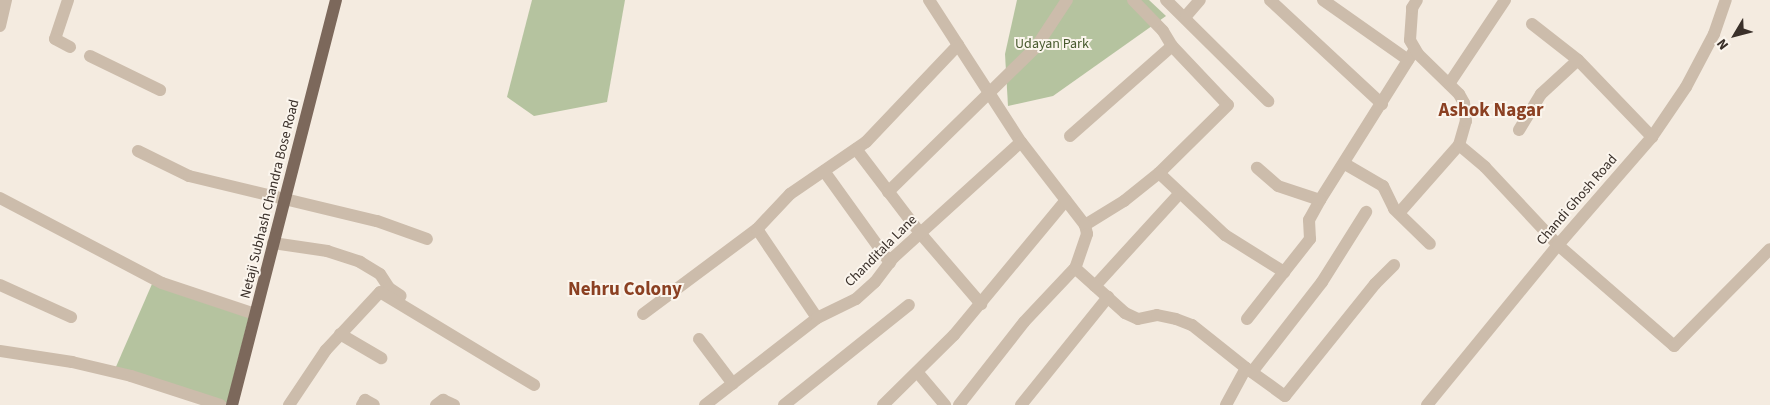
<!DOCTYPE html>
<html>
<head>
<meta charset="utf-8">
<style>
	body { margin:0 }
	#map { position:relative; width:1770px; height:405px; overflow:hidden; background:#f4ebe0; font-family:"Source Sans 3",sans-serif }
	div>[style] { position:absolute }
	.green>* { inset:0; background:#b5c39f }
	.minor>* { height:12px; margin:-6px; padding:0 6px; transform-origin:6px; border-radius:6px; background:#ccbcab }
	.tertiary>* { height:12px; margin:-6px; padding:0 6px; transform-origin:6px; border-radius:6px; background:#ccbcab }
	.primary>* { height:12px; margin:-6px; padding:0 6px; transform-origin:6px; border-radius:6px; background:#7c685b }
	span { translate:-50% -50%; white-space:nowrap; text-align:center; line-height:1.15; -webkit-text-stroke:4px #fbf5ed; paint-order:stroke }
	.park-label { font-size:14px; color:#47592e }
	.street-label { font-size:14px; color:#3a302a }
	.district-label { font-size:19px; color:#8b4022; font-weight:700 }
	.north { position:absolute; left:1710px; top:10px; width:50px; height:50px; -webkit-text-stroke:4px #fbf5ed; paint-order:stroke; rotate:233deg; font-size:14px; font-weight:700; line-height:20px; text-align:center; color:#3a302a }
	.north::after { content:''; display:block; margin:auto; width:18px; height:22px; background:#3a302a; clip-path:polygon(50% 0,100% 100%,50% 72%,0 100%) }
</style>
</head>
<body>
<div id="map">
	<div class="green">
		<div style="clip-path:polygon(532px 0,625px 0,607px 102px,534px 116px,507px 97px)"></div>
		<div style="clip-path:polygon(1017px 0,1149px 0,1166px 16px,1053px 96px,1008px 106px,1005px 54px)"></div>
		<div style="clip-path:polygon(152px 284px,249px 316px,227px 403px,115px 369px)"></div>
	</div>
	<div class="minor">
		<div style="left:68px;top:0;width:41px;rotate:108.4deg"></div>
		<div style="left:55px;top:39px;width:17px;rotate:28deg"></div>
		<div style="left:929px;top:0;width:169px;rotate:57.1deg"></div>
		<div style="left:1133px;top:0;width:43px;rotate:45.9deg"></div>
		<div style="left:1163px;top:31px;width:17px;rotate:59deg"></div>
		<div style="left:1166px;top:0;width:144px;rotate:44.7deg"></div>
		<div style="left:1270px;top:0;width:153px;rotate:42.9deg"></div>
		<div style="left:1323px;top:0;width:104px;rotate:35.2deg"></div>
		<div style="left:1186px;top:16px;width:21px;rotate:-49deg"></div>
		<div style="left:1532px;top:24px;width:58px;rotate:38deg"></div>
		<div style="left:1578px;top:60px;width:107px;rotate:46.1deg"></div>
		<div style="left:0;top:26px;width:27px;rotate:-77deg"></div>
		<div style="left:90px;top:56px;width:78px;rotate:25.9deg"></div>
		<div style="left:1449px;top:84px;width:101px;rotate:-56.3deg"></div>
		<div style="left:1519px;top:130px;width:42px;rotate:-58.6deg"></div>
		<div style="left:1541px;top:94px;width:50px;rotate:-42.6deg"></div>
		<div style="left:1070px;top:136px;width:136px;rotate:-41.4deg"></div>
		<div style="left:1172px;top:46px;width:81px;rotate:46.5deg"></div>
		<div style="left:1228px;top:105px;width:97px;rotate:135.4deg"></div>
		<div style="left:1159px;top:173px;width:45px;rotate:141.3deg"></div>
		<div style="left:1124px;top:201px;width:46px;rotate:148.4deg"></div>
		<div style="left:1459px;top:145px;width:34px;rotate:40deg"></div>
		<div style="left:1485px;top:167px;width:107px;rotate:46.9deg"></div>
		<div style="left:1558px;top:245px;width:154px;rotate:41deg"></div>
		<div style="left:1674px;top:346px;width:136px;rotate:-45.3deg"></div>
		<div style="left:856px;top:149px;width:106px;rotate:52.7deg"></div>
		<div style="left:920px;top:233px;width:94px;rotate:49.3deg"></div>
		<div style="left:138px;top:151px;width:57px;rotate:26.1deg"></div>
		<div style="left:189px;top:176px;width:193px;rotate:13.5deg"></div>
		<div style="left:377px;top:221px;width:53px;rotate:19.8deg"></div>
		<div style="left:1345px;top:164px;width:44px;rotate:30.1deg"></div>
		<div style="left:1383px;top:186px;width:25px;rotate:64deg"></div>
		<div style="left:1394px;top:209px;width:50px;rotate:44.2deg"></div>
		<div style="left:824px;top:171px;width:113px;rotate:54.3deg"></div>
		<div style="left:1159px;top:173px;width:91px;rotate:43.2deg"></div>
		<div style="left:1225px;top:235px;width:70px;rotate:32.1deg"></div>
		<div style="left:888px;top:192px;width:207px;rotate:-44.4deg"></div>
		<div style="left:1036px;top:47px;width:56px;rotate:-56.6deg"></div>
		<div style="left:0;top:198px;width:183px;rotate:27.7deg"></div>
		<div style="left:162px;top:283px;width:98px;rotate:18.4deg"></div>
		<div style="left:1320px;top:200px;width:178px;rotate:-57.8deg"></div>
		<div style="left:1399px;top:213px;width:91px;rotate:-48.6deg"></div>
		<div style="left:1459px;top:145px;width:25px;rotate:-74deg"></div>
		<div style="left:1466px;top:121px;width:18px;rotate:-96deg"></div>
		<div style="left:1464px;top:103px;width:10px;rotate:-119deg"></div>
		<div style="left:1459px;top:94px;width:57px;rotate:-135.7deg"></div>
		<div style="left:1418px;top:54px;width:16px;rotate:-120deg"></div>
		<div style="left:1410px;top:40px;width:32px;rotate:-86deg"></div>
		<div style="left:1412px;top:8px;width:9px;rotate:-58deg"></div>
		<div style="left:757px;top:229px;width:107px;rotate:56deg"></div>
		<div style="left:273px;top:243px;width:55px;rotate:8.4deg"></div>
		<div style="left:327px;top:251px;width:35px;rotate:18deg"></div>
		<div style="left:360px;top:262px;width:23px;rotate:31deg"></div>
		<div style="left:380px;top:274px;width:17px;rotate:57deg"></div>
		<div style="left:389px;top:288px;width:14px;rotate:34deg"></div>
		<div style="left:0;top:285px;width:78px;rotate:24.3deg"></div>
		<div style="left:1095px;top:286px;width:125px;rotate:-47.6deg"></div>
		<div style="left:643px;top:314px;width:142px;rotate:-36.7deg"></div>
		<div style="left:757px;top:229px;width:48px;rotate:-46.7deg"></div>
		<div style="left:790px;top:194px;width:92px;rotate:-34.4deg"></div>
		<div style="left:866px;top:142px;width:134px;rotate:-46.5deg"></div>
		<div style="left:1247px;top:319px;width:102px;rotate:-51.8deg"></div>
		<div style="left:1310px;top:239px;width:19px;rotate:-93deg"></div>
		<div style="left:1309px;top:220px;width:23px;rotate:-61deg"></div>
		<div style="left:1320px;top:200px;width:44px;rotate:-161.6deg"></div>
		<div style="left:1278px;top:186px;width:28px;rotate:-139deg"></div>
		<div style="left:340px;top:334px;width:48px;rotate:30.3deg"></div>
		<div style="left:699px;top:339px;width:56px;rotate:52.9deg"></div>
		<div style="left:0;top:351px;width:73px;rotate:8.7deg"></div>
		<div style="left:72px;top:362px;width:61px;rotate:13.3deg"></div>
		<div style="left:131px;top:376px;width:94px;rotate:18deg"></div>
		<div style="left:1246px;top:368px;width:48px;rotate:35.7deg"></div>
		<div style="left:1285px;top:396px;width:144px;rotate:-51.2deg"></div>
		<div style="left:1375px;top:284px;width:27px;rotate:-45deg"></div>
		<div style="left:1252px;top:372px;width:114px;rotate:-52.1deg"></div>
		<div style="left:1322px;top:282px;width:83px;rotate:-57.8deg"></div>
		<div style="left:918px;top:373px;width:42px;rotate:49.8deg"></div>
		<div style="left:289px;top:405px;width:66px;rotate:-56.1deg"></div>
		<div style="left:326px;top:350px;width:79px;rotate:-47deg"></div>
		<div style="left:380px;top:292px;width:180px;rotate:31.1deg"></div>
		<div style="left:362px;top:405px;width:6px;rotate:-59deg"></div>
		<div style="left:365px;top:400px;width:10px;rotate:29deg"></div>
		<div style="left:436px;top:405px;width:9px;rotate:-36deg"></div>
		<div style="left:443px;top:400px;width:12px;rotate:24deg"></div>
		<div style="left:784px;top:405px;width:160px;rotate:-38.7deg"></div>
		<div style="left:883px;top:405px;width:100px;rotate:-44.6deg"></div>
		<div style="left:954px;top:335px;width:175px;rotate:-50.3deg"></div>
		<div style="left:959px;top:405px;width:105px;rotate:-51.9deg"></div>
		<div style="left:1024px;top:322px;width:74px;rotate:-46.6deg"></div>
		<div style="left:1021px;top:405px;width:139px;rotate:-51.1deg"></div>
	</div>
	<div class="tertiary">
		<div style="left:705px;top:405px;width:142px;rotate:-37.8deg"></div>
		<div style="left:817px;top:318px;width:43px;rotate:-26deg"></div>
		<div style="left:856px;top:299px;width:25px;rotate:-42deg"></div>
		<div style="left:875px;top:282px;width:31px;rotate:-53deg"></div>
		<div style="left:894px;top:257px;width:171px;rotate:-42.2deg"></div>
		<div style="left:1021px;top:142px;width:105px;rotate:52.4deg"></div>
		<div style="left:1085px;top:225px;width:9px;rotate:77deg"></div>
		<div style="left:1087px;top:234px;width:36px;rotate:109deg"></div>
		<div style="left:1075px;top:268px;width:67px;rotate:42deg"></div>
		<div style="left:1125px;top:313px;width:14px;rotate:25deg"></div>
		<div style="left:1138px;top:319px;width:19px;rotate:-12deg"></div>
		<div style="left:1157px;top:315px;width:19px;rotate:12deg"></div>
		<div style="left:1176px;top:319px;width:17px;rotate:21deg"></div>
		<div style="left:1192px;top:325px;width:69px;rotate:38.5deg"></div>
		<div style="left:1246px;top:368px;width:42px;rotate:118.4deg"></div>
		<div style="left:1427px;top:405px;width:207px;rotate:-50.7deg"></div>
		<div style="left:1558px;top:245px;width:143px;rotate:-49deg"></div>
		<div style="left:1652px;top:137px;width:60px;rotate:-55.8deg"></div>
		<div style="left:1686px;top:87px;width:60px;rotate:-62.2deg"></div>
		<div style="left:1714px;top:34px;width:36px;rotate:-71deg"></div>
	</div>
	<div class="primary">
		<div style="left:232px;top:405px;width:418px;rotate:-75.6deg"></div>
	</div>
	<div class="park-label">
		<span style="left:1052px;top:44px">Udayan Park</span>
	</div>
	<div class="street-label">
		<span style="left:270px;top:199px;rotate:-76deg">Netaji Subhash Chandra Bose Road</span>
		<span style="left:1577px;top:200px;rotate:-49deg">Chandi Ghosh Road</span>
		<span style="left:881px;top:251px;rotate:-45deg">Chanditala Lane</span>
	</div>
	<div class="district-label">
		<span style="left:1491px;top:111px">Ashok Nagar</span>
		<span style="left:625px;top:290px">Nehru Colony</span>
	</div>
	<div class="north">N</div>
</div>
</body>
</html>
